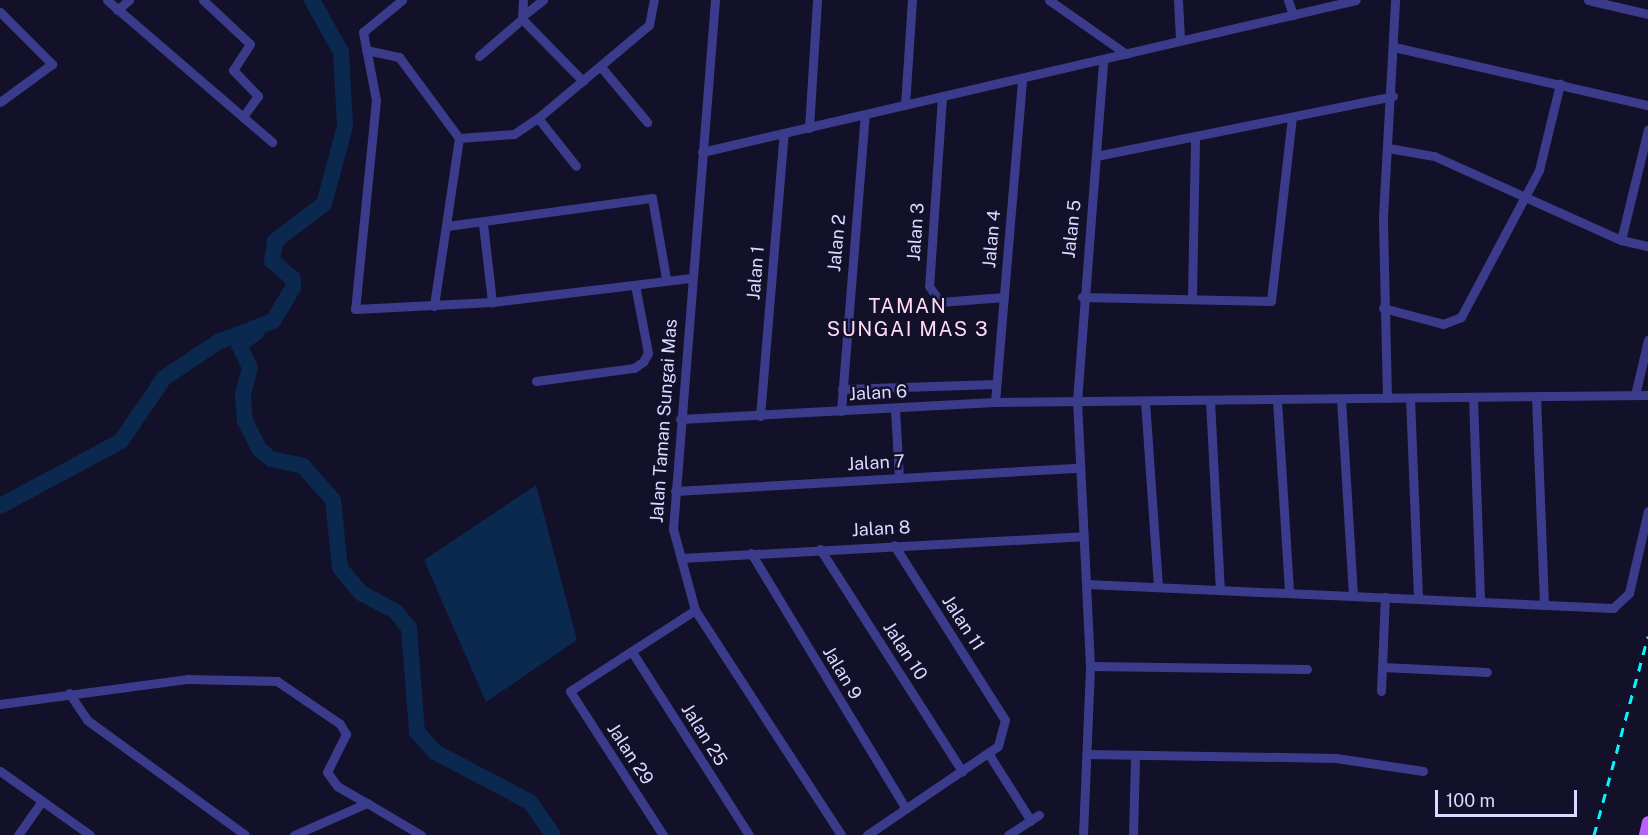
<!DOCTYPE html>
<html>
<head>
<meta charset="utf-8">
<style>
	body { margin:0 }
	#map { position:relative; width:1648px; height:835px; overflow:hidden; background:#13102a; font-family:"Public Sans",sans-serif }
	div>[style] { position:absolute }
	.water>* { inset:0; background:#0b284e }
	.river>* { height:16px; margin:-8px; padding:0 8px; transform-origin:8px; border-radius:8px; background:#0b284e }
	.minor>* { height:9px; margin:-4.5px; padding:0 4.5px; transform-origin:4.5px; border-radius:4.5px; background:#3a3c8b }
	.major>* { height:12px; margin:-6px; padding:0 6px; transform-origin:6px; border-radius:6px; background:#b960ff }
	.rail>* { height:3px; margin-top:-1.5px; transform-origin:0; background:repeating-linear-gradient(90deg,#05f6ff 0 9px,transparent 0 17px) }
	span { translate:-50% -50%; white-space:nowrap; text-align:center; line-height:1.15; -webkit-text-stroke:5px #13102a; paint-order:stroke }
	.street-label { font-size:18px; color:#dbd9ff }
	.neighbourhood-label { font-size:20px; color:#ffdbf4; letter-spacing:1.5px }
	.scale { position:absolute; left:1435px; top:790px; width:142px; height:27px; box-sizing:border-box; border:3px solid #dbd9ff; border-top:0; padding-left:8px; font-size:18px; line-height:21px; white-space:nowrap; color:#dbd9ff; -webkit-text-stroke:4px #13102a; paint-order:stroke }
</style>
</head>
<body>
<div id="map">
	<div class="water">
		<div style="clip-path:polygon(536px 485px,577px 640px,486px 702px,424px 560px)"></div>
	</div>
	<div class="river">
		<div style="left:257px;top:332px;width:22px;rotate:144deg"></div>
		<div style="left:239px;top:345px;width:25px;rotate:64deg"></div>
		<div style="left:250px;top:368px;width:27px;rotate:105deg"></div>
		<div style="left:243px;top:394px;width:27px;rotate:86deg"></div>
		<div style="left:245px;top:421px;width:33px;rotate:63deg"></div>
		<div style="left:260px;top:450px;width:14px;rotate:39deg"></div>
		<div style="left:271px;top:459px;width:33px;rotate:12deg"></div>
		<div style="left:303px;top:466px;width:45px;rotate:48.6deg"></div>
		<div style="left:333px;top:500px;width:68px;rotate:84.1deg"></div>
		<div style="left:340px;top:568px;width:33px;rotate:50deg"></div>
		<div style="left:361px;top:593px;width:40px;rotate:28deg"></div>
		<div style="left:396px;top:612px;width:21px;rotate:51deg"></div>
		<div style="left:409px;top:628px;width:104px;rotate:85.6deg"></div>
		<div style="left:417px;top:732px;width:27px;rotate:48deg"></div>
		<div style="left:435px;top:752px;width:107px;rotate:27.8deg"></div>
		<div style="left:530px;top:802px;width:40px;rotate:55.1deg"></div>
		<div style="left:0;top:506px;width:137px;rotate:-28.2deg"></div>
		<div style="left:121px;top:441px;width:76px;rotate:-55.7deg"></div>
		<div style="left:164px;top:378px;width:65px;rotate:-33.7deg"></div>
		<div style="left:218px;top:342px;width:59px;rotate:-20.9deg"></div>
		<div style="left:273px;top:321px;width:39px;rotate:-59deg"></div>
		<div style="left:293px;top:288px;width:9px;rotate:-90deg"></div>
		<div style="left:293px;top:279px;width:28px;rotate:-139deg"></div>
		<div style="left:272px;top:261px;width:20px;rotate:-81deg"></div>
		<div style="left:275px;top:241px;width:61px;rotate:-37.1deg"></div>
		<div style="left:324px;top:204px;width:81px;rotate:-74.9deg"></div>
		<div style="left:345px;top:126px;width:74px;rotate:-93.1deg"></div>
		<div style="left:341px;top:52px;width:60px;rotate:-119.1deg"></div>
	</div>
	<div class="minor">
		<div style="left:107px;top:0;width:218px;rotate:40.7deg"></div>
		<div style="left:203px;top:0;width:64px;rotate:43.1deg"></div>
		<div style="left:250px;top:44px;width:31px;rotate:123deg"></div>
		<div style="left:233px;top:70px;width:36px;rotate:46deg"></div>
		<div style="left:258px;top:96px;width:26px;rotate:126deg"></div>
		<div style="left:402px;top:0;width:50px;rotate:140.6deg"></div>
		<div style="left:363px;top:32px;width:69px;rotate:79.2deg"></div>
		<div style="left:376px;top:100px;width:210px;rotate:95.7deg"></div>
		<div style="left:355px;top:309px;width:137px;rotate:-2.9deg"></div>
		<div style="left:492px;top:302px;width:199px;rotate:-6.9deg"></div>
		<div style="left:715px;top:0;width:531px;rotate:94.54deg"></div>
		<div style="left:673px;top:529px;width:84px;rotate:74.8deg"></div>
		<div style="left:695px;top:610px;width:268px;rotate:57deg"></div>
		<div style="left:1049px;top:0;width:94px;rotate:35deg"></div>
		<div style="left:1178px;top:0;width:40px;rotate:87.1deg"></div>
		<div style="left:1288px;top:0;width:16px;rotate:72deg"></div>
		<div style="left:1588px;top:0;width:62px;rotate:13.1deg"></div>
		<div style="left:117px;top:10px;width:16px;rotate:-40deg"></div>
		<div style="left:0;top:12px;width:74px;rotate:45deg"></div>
		<div style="left:52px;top:64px;width:64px;rotate:143.8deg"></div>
		<div style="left:525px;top:14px;width:23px;rotate:-38deg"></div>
		<div style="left:522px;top:19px;width:87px;rotate:45.5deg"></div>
		<div style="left:1394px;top:47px;width:261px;rotate:12.9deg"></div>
		<div style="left:366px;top:50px;width:34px;rotate:12deg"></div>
		<div style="left:399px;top:57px;width:101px;rotate:53.5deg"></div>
		<div style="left:459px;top:138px;width:170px;rotate:98.5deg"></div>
		<div style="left:479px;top:56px;width:57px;rotate:-40.7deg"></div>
		<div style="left:522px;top:19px;width:19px;rotate:-87deg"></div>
		<div style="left:601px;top:67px;width:72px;rotate:50.1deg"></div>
		<div style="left:942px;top:97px;width:189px;rotate:93.9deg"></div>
		<div style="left:929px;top:286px;width:19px;rotate:55deg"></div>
		<div style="left:940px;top:302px;width:64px;rotate:-4.5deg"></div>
		<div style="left:905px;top:105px;width:105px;rotate:-86.2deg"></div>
		<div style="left:538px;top:118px;width:61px;rotate:51.6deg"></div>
		<div style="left:809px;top:128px;width:128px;rotate:-86.4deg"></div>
		<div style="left:459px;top:138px;width:55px;rotate:-4.2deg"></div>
		<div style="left:514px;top:134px;width:29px;rotate:-34deg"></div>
		<div style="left:538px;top:118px;width:145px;rotate:-40deg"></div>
		<div style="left:649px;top:25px;width:25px;rotate:-79deg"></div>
		<div style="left:1388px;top:148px;width:47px;rotate:9.9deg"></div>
		<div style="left:1434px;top:156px;width:205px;rotate:24.2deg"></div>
		<div style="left:1621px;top:240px;width:28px;rotate:13deg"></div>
		<div style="left:702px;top:152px;width:671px;rotate:-13.08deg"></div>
		<div style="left:1096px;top:156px;width:303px;rotate:-11.4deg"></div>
		<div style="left:483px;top:224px;width:79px;rotate:83.4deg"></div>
		<div style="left:447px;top:226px;width:207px;rotate:-7.8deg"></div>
		<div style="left:652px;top:198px;width:81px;rotate:80.1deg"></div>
		<div style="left:1621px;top:240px;width:114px;rotate:-76.3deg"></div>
		<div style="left:1192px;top:296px;width:159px;rotate:-88.9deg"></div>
		<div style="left:1082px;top:297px;width:189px;rotate:1.2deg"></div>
		<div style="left:1271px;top:301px;width:185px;rotate:-83.5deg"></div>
		<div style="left:1383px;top:308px;width:62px;rotate:14.9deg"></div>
		<div style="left:1443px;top:324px;width:19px;rotate:-21deg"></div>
		<div style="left:1461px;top:317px;width:166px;rotate:-62deg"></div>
		<div style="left:1539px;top:170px;width:89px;rotate:-76.3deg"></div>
		<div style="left:536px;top:381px;width:99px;rotate:-7.6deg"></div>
		<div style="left:634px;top:368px;width:11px;rotate:-34deg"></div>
		<div style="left:643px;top:362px;width:10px;rotate:-61deg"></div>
		<div style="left:648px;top:353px;width:69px;rotate:-100.8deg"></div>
		<div style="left:842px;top:389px;width:153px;rotate:-1.9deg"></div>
		<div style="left:1635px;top:395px;width:57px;rotate:-76.7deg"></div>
		<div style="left:1536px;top:396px;width:209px;rotate:87.8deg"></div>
		<div style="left:1473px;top:397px;width:205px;rotate:88deg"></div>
		<div style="left:1387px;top:398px;width:181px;rotate:-91.3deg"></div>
		<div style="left:1383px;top:217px;width:217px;rotate:-86.8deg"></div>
		<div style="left:1410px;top:398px;width:201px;rotate:87.7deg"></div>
		<div style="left:1341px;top:399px;width:197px;rotate:86.5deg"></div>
		<div style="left:1277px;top:400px;width:193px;rotate:86.4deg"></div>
		<div style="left:1145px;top:401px;width:186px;rotate:86deg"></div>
		<div style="left:1210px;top:401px;width:189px;rotate:87deg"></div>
		<div style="left:995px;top:402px;width:324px;rotate:-85.2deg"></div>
		<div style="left:895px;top:409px;width:69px;rotate:86.7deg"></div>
		<div style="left:841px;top:411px;width:297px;rotate:-85.4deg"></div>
		<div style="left:760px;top:416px;width:284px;rotate:-85.2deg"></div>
		<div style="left:680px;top:419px;width:315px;rotate:-3.1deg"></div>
		<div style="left:995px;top:402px;width:653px;rotate:-0.61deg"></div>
		<div style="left:675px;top:491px;width:405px;rotate:-3.3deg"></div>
		<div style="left:820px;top:549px;width:264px;rotate:57.4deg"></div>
		<div style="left:751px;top:553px;width:299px;rotate:58.8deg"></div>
		<div style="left:681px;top:558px;width:403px;rotate:-3.1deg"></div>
		<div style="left:1087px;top:584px;width:527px;rotate:2.61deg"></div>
		<div style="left:1613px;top:608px;width:22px;rotate:-43deg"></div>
		<div style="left:1629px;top:593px;width:84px;rotate:-77deg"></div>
		<div style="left:632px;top:652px;width:217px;rotate:57.4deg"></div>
		<div style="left:1090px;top:666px;width:217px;rotate:0.8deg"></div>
		<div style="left:1382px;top:667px;width:105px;rotate:2.7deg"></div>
		<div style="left:1381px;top:691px;width:94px;rotate:-87.6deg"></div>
		<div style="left:69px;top:693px;width:32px;rotate:56deg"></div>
		<div style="left:87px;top:720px;width:195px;rotate:36deg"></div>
		<div style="left:0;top:704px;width:190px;rotate:-7.6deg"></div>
		<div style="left:188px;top:679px;width:89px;rotate:1.3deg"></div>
		<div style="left:277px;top:681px;width:76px;rotate:34.3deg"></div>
		<div style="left:340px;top:724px;width:12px;rotate:59deg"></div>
		<div style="left:346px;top:734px;width:42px;rotate:116.6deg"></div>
		<div style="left:327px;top:772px;width:17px;rotate:54deg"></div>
		<div style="left:337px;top:786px;width:34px;rotate:30deg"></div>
		<div style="left:988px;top:753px;width:80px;rotate:57.7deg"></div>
		<div style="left:1087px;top:754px;width:249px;rotate:0.9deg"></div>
		<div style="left:1336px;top:758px;width:88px;rotate:8.5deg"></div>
		<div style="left:0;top:771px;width:110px;rotate:35.4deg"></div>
		<div style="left:18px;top:835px;width:42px;rotate:-54.8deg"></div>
		<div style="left:294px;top:835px;width:80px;rotate:-23.7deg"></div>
		<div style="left:367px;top:803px;width:63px;rotate:30.7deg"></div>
		<div style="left:663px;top:835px;width:171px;rotate:-122.9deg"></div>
		<div style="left:570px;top:691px;width:149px;rotate:-32.9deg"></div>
		<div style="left:867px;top:835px;width:158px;rotate:-34.2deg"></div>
		<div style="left:998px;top:746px;width:27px;rotate:-75deg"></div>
		<div style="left:1005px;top:720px;width:207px;rotate:-122.4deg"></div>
		<div style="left:1008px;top:835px;width:37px;rotate:-33deg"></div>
		<div style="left:1083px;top:835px;width:169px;rotate:-87.6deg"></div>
		<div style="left:1090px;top:666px;width:265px;rotate:-92.8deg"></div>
		<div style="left:1077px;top:401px;width:342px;rotate:-85.6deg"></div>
		<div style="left:1133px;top:835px;width:79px;rotate:-88.5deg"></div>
	</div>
	<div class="major">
		<div style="left:1645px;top:835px;width:13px;rotate:-77deg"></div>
	</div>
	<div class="rail">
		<div style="left:1594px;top:835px;width:206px;rotate:-74.8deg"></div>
	</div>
	<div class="street-label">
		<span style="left:1072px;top:229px;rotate:-84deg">Jalan 5</span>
		<span style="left:916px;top:232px;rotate:-86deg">Jalan 3</span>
		<span style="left:992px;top:239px;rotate:-85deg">Jalan 4</span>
		<span style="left:837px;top:243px;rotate:-85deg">Jalan 2</span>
		<span style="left:756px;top:273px;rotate:-85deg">Jalan 1</span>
		<span style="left:878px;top:393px;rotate:-3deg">Jalan 6</span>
		<span style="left:664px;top:421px;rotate:-86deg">Jalan Taman Sungai Mas</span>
		<span style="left:876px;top:463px;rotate:-3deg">Jalan 7</span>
		<span style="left:881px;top:529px;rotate:-3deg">Jalan 8</span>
		<span style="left:963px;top:623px;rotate:57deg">Jalan 11</span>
		<span style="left:905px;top:651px;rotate:57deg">Jalan 10</span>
		<span style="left:842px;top:673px;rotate:59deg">Jalan 9</span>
		<span style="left:704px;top:735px;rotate:58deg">Jalan 25</span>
		<span style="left:630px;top:754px;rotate:57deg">Jalan 29</span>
	</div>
	<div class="neighbourhood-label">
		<span style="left:908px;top:318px">TAMAN<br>SUNGAI MAS 3</span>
	</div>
	<div class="scale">100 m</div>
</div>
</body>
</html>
